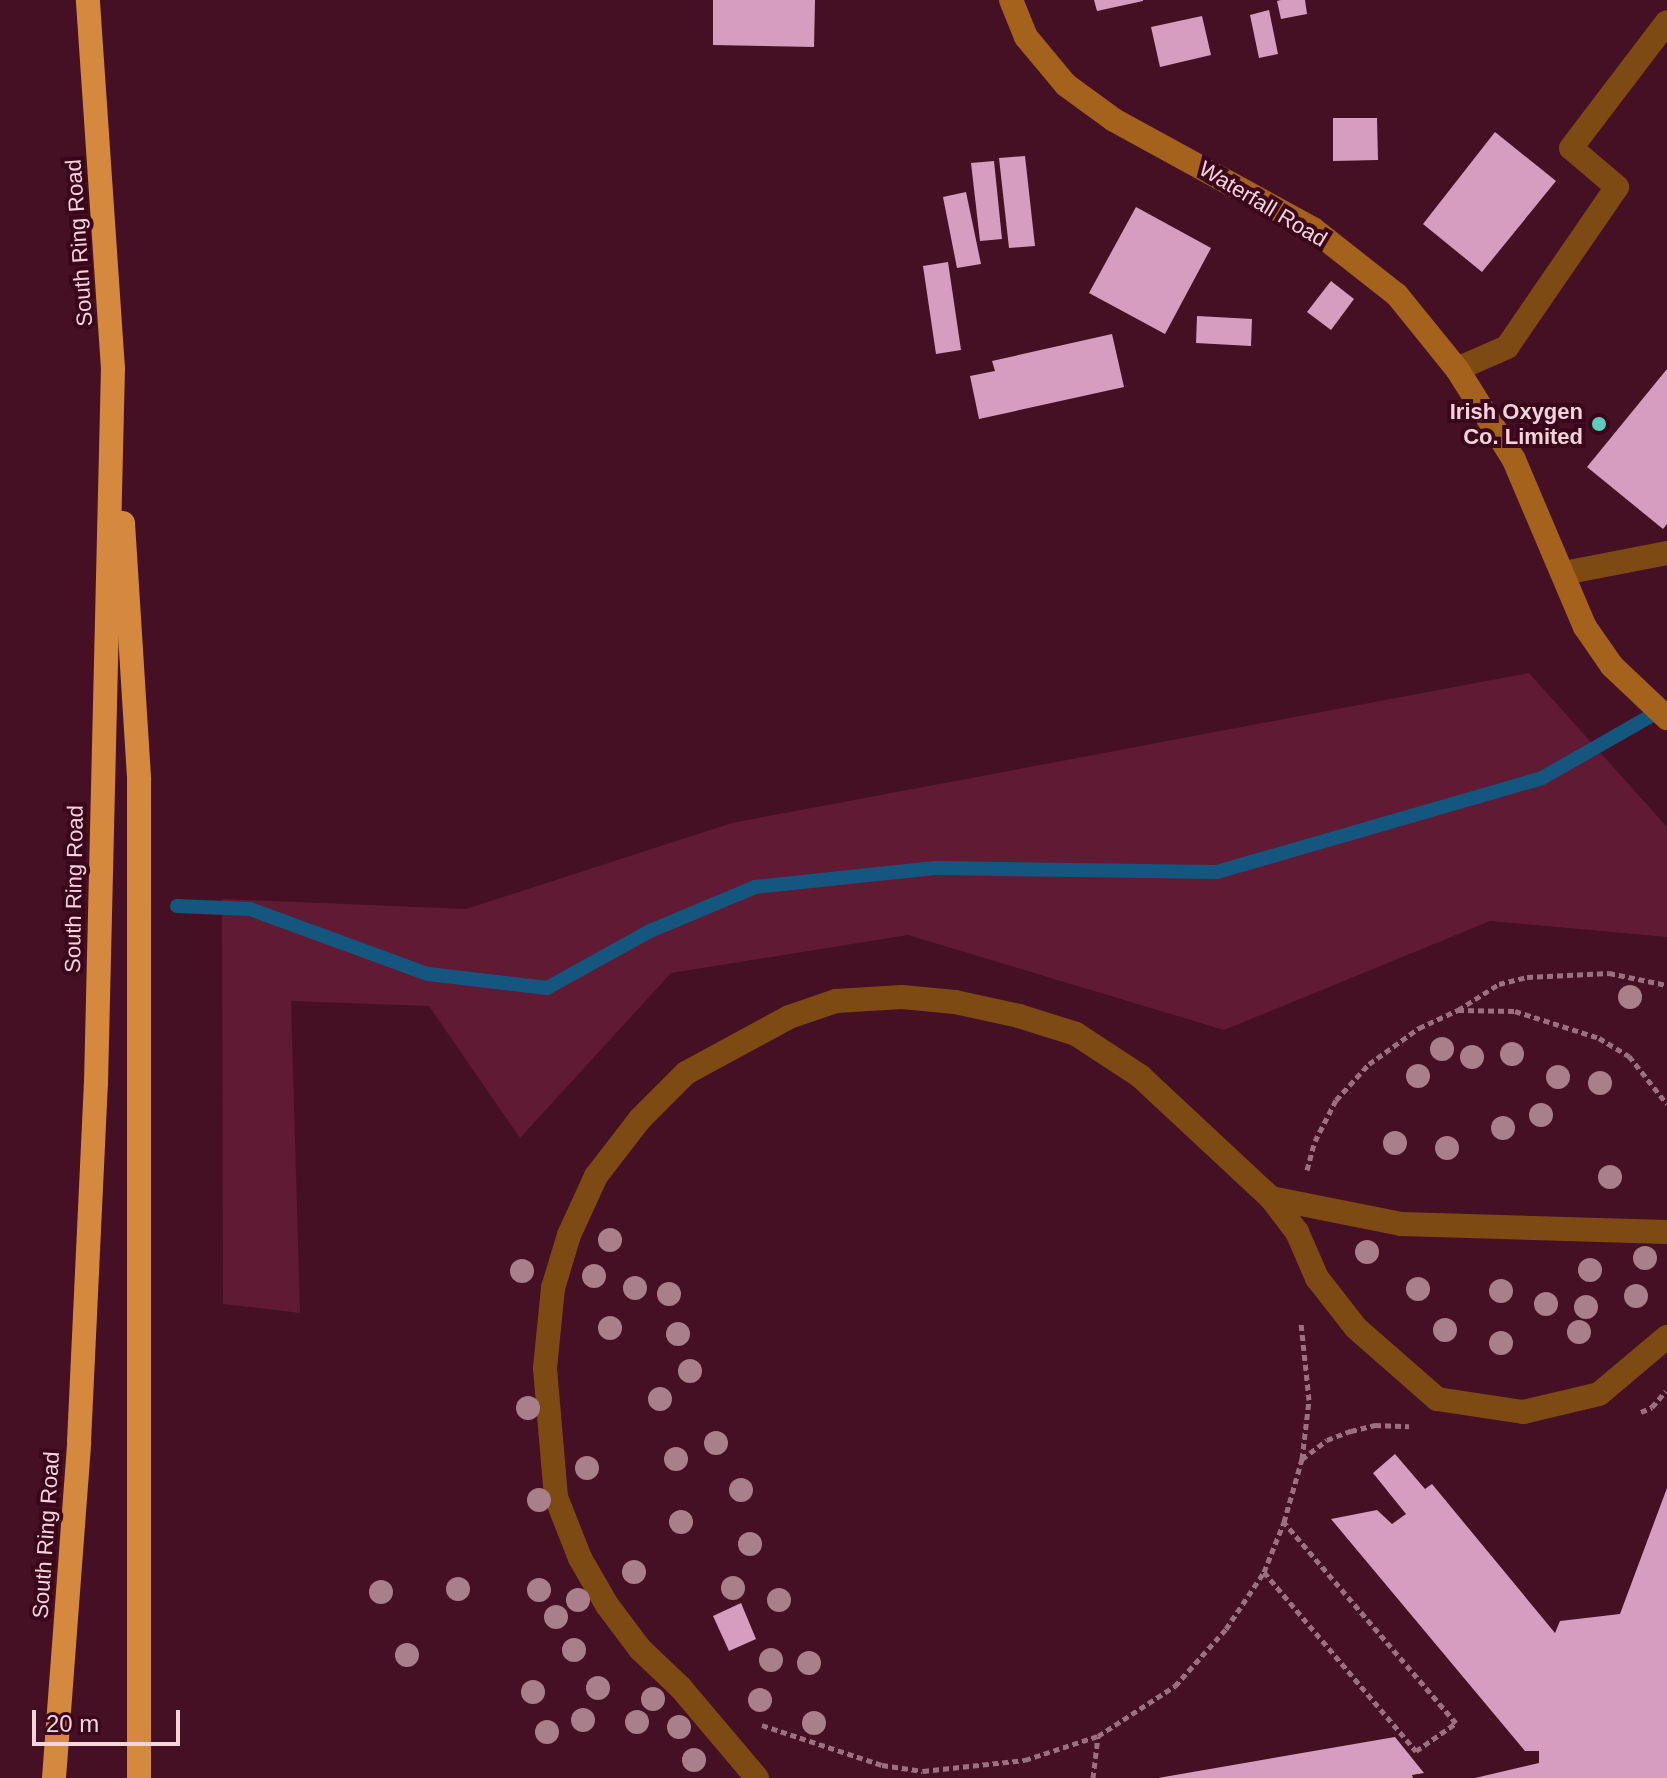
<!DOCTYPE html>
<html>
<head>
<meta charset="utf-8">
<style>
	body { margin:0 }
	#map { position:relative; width:1667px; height:1778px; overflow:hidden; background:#451024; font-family:Helvetica,sans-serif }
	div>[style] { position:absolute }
	.green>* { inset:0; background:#601a34 }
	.stream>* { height:14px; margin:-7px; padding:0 7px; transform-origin:7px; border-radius:7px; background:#15567f }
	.building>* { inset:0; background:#d79dc0 }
	.path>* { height:5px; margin-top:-2.5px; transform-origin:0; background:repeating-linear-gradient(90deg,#9d707f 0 6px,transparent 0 10px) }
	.lane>* { height:24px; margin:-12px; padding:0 12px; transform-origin:12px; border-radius:12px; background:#7e4a13 }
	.secondary>* { height:24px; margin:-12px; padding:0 12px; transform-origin:12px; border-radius:12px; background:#a4621c }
	.highway>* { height:24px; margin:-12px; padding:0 12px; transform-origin:12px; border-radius:12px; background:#d5893e }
	.trees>* { width:24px; height:24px; margin:-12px; border-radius:50%; background:#a87f8b }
	.dots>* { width:22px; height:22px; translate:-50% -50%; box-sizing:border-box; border:4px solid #3a051a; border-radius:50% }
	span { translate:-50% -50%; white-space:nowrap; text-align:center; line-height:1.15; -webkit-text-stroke:8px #3a051a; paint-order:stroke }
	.street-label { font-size:22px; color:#f7d3dc }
	.poi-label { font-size:22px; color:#f7d3dc; font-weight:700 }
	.right { translate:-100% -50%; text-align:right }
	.scale { position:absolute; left:32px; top:1710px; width:148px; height:36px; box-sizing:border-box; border:4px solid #f7d3dc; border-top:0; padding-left:10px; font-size:24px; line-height:28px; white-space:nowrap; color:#f7d3dc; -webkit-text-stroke:6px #3a051a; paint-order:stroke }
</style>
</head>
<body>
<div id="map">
	<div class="green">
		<div style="clip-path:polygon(1529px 673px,1667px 827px,1667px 937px,1490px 921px,1224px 1030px,908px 935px,671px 973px,520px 1138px,429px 1006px,291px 1001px,300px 1313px,223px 1304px,222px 899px,466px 909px,732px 823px)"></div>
	</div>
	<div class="stream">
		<div style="left:177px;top:906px;width:73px;rotate:2.4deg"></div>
		<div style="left:250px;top:909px;width:189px;rotate:20.1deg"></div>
		<div style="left:428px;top:974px;width:120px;rotate:6.7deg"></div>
		<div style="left:547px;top:988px;width:118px;rotate:-29deg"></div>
		<div style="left:650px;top:931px;width:114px;rotate:-22.7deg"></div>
		<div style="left:755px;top:887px;width:181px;rotate:-6deg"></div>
		<div style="left:935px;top:868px;width:282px;rotate:0.8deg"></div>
		<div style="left:1217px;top:872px;width:338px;rotate:-16.1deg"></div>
		<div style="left:1542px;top:778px;width:139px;rotate:-29.7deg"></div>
	</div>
	<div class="building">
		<div style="clip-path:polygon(713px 0,815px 0,814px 47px,713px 45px)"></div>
		<div style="clip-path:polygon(1094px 0,1143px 0,1143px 1px,1097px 11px)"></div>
		<div style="clip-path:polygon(1281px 0,1305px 0,1307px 14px,1281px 19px,1277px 1px)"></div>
		<div style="clip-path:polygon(1269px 10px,1278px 54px,1259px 58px,1250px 15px)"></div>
		<div style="clip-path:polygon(1202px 16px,1211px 55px,1160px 67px,1151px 27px)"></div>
		<div style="clip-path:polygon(1333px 118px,1377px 118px,1378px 160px,1333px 161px)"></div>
		<div style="clip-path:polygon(1495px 132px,1556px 181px,1482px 272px,1423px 224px)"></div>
		<div style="clip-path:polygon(1025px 156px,1035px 246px,1009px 248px,999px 158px)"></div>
		<div style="clip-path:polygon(994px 161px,1002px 239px,980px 241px,971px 163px)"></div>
		<div style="clip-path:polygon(966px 192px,981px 264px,957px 268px,943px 197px)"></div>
		<div style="clip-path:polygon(1136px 207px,1211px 248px,1165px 334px,1089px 293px)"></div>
		<div style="clip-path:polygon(948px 262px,961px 350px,936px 354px,923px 266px)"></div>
		<div style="clip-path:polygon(1331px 281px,1354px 299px,1331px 330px,1307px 312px)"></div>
		<div style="clip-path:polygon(1197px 316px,1252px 319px,1251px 346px,1196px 343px)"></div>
		<div style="clip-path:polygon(1112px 334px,1124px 387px,979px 419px,970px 376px,995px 371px,992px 361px)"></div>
		<div style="clip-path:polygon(1667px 369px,1667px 524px,1663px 529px,1587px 467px)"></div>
		<div style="clip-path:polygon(1395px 1454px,1425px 1489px,1432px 1484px,1555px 1633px,1560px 1621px,1620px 1614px,1667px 1488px,1667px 1778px,1475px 1778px,1539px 1763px,1539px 1751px,1525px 1751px,1331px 1519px,1377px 1510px,1392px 1524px,1406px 1514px,1373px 1473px)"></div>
		<div style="clip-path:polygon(741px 1603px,756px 1639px,729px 1651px,713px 1616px)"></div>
		<div style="clip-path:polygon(1395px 1737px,1424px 1773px,1412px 1775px,1413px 1778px,1158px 1778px)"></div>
	</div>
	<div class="path">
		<div style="left:1458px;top:1010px;width:49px;rotate:-32.4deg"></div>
		<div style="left:1499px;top:984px;width:29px;rotate:-14deg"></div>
		<div style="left:1527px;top:977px;width:82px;rotate:-2.8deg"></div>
		<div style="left:1609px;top:973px;width:59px;rotate:11.7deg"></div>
		<div style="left:1307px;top:1170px;width:30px;rotate:-75deg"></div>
		<div style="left:1315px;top:1141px;width:46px;rotate:-62.9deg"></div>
		<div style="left:1336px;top:1100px;width:49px;rotate:-47.5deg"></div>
		<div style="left:1369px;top:1064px;width:62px;rotate:-35.8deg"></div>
		<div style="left:1419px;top:1028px;width:43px;rotate:-24.8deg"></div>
		<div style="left:1458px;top:1010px;width:57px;rotate:1deg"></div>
		<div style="left:1515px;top:1011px;width:88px;rotate:17.8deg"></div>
		<div style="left:1599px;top:1038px;width:35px;rotate:31deg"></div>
		<div style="left:1629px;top:1056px;width:61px;rotate:51.6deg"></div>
		<div style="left:1641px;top:1412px;width:12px;rotate:-24deg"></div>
		<div style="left:1652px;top:1407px;width:21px;rotate:-49deg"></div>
		<div style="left:1302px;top:1459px;width:31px;rotate:-37deg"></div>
		<div style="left:1327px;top:1440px;width:26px;rotate:-21deg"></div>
		<div style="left:1351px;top:1431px;width:25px;rotate:-14deg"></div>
		<div style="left:1375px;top:1425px;width:34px;rotate:2deg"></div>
		<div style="left:1264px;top:1572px;width:235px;rotate:49.7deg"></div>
		<div style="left:1416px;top:1751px;width:49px;rotate:-35deg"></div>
		<div style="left:1456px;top:1723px;width:265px;rotate:-130.6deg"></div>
		<div style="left:762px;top:1725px;width:126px;rotate:18.4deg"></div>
		<div style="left:882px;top:1765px;width:41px;rotate:8.3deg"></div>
		<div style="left:923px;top:1771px;width:103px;rotate:-6.2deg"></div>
		<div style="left:1025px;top:1760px;width:77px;rotate:-18.2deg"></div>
		<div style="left:1098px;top:1736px;width:92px;rotate:-33deg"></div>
		<div style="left:1175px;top:1686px;width:76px;rotate:-48.2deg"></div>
		<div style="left:1226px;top:1629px;width:69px;rotate:-56.3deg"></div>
		<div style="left:1264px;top:1572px;width:54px;rotate:-68.2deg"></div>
		<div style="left:1284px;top:1522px;width:66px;rotate:-74.1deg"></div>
		<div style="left:1302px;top:1459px;width:59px;rotate:-83.2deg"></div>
		<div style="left:1309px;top:1400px;width:78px;rotate:-95.9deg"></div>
		<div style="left:1093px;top:1778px;width:42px;rotate:-83.2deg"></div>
	</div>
	<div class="lane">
		<div style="left:1457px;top:369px;width:55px;rotate:-23.7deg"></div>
		<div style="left:1507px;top:347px;width:194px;rotate:-55.5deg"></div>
		<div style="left:1617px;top:187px;width:60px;rotate:-139.7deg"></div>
		<div style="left:1571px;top:148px;width:158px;rotate:-52.7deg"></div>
		<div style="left:1564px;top:573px;width:105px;rotate:-11deg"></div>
		<div style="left:1271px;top:1198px;width:133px;rotate:11.3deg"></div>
		<div style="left:1401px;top:1224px;width:266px;rotate:1.7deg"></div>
		<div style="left:757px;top:1778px;width:118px;rotate:-130.2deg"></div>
		<div style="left:681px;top:1688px;width:57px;rotate:-136.4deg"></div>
		<div style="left:640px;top:1649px;width:55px;rotate:-126.9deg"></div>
		<div style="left:607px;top:1605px;width:54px;rotate:-119.9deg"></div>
		<div style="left:580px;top:1558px;width:66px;rotate:-111.5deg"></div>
		<div style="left:556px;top:1497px;width:129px;rotate:-94.9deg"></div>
		<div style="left:545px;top:1368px;width:80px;rotate:-84.3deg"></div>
		<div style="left:553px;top:1288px;width:55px;rotate:-73.2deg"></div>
		<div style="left:569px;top:1235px;width:65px;rotate:-65.4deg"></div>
		<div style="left:596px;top:1176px;width:72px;rotate:-52.3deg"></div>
		<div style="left:640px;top:1119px;width:65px;rotate:-45deg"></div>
		<div style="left:686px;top:1073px;width:117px;rotate:-28.5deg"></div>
		<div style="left:789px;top:1017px;width:50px;rotate:-18.8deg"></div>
		<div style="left:836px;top:1001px;width:66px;rotate:-3.5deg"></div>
		<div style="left:902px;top:997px;width:53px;rotate:5.4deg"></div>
		<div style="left:955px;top:1002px;width:66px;rotate:12.3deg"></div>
		<div style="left:1019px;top:1016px;width:60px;rotate:17.5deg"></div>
		<div style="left:1076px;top:1034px;width:77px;rotate:33.3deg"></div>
		<div style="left:1140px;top:1076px;width:179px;rotate:43deg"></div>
		<div style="left:1271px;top:1198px;width:43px;rotate:52.6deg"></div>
		<div style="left:1297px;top:1232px;width:50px;rotate:66.5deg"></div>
		<div style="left:1317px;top:1278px;width:63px;rotate:52deg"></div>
		<div style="left:1356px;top:1328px;width:108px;rotate:41.2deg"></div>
		<div style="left:1437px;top:1399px;width:87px;rotate:8.6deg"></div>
		<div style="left:1523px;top:1412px;width:78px;rotate:-13.3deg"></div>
		<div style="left:1599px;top:1394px;width:89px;rotate:-40deg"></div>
	</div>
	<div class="secondary">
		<div style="left:1011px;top:0;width:40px;rotate:68deg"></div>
		<div style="left:1026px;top:37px;width:62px;rotate:50.2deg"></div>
		<div style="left:1066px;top:85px;width:59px;rotate:36.1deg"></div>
		<div style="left:1114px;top:120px;width:227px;rotate:28.7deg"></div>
		<div style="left:1313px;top:229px;width:107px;rotate:38.2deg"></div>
		<div style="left:1397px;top:295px;width:95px;rotate:51deg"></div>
		<div style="left:1457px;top:369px;width:107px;rotate:57.9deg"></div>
		<div style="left:1514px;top:460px;width:181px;rotate:67deg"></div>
		<div style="left:1585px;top:627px;width:47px;rotate:55.3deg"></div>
		<div style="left:1612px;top:666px;width:76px;rotate:43.4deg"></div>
	</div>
	<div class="highway">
		<div style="left:123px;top:523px;width:257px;rotate:86.4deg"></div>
		<div style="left:139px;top:780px;width:998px;rotate:90deg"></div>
		<div style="left:54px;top:1778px;width:337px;rotate:-85.7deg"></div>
		<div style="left:79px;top:1442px;width:359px;rotate:-87.3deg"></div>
		<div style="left:96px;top:1083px;width:714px;rotate:-88.64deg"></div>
		<div style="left:113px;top:369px;width:370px;rotate:-93.9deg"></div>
	</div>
	<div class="trees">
		<div style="left:1630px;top:997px"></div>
		<div style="left:1442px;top:1049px"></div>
		<div style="left:1512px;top:1054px"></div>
		<div style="left:1472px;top:1057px"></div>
		<div style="left:1418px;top:1076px"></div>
		<div style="left:1558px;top:1077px"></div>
		<div style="left:1600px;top:1083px"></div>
		<div style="left:1541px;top:1115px"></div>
		<div style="left:1503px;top:1128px"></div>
		<div style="left:1395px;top:1143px"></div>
		<div style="left:1447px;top:1148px"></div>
		<div style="left:1610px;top:1177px"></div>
		<div style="left:610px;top:1240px"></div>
		<div style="left:1367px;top:1252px"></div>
		<div style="left:1645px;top:1258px"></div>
		<div style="left:1590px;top:1270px"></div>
		<div style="left:522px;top:1271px"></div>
		<div style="left:594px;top:1276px"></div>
		<div style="left:635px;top:1288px"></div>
		<div style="left:1418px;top:1289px"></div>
		<div style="left:1501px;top:1291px"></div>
		<div style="left:669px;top:1294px"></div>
		<div style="left:1636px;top:1296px"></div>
		<div style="left:1546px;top:1304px"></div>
		<div style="left:1586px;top:1307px"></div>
		<div style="left:610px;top:1328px"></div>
		<div style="left:1445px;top:1330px"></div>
		<div style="left:1579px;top:1332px"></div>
		<div style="left:678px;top:1334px"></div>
		<div style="left:1501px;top:1343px"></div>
		<div style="left:690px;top:1371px"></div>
		<div style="left:660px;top:1399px"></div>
		<div style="left:528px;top:1408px"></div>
		<div style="left:716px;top:1443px"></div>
		<div style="left:676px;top:1459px"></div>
		<div style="left:587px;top:1468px"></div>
		<div style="left:741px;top:1490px"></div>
		<div style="left:539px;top:1500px"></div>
		<div style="left:681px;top:1522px"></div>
		<div style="left:750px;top:1544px"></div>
		<div style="left:634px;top:1572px"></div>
		<div style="left:733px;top:1588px"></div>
		<div style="left:458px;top:1589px"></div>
		<div style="left:539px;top:1590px"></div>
		<div style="left:381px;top:1592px"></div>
		<div style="left:578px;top:1600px"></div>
		<div style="left:779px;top:1600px"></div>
		<div style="left:556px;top:1617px"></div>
		<div style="left:574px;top:1650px"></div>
		<div style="left:407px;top:1655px"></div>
		<div style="left:771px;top:1660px"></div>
		<div style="left:809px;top:1663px"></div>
		<div style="left:598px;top:1688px"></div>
		<div style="left:533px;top:1692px"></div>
		<div style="left:653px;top:1699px"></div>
		<div style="left:760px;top:1700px"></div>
		<div style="left:583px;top:1720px"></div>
		<div style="left:637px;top:1722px"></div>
		<div style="left:814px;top:1723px"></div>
		<div style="left:679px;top:1727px"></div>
		<div style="left:547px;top:1732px"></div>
		<div style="left:694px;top:1760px"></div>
	</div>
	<div class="dots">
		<div style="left:1599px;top:424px;background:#5acebd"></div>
	</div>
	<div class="street-label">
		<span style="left:1263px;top:204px;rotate:31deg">Waterfall Road</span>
		<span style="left:79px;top:243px;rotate:-94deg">South Ring Road</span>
		<span style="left:74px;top:889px;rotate:-89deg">South Ring Road</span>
		<span style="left:46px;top:1535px;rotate:-86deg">South Ring Road</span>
	</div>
	<div class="poi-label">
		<span class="right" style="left:1583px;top:424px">Irish Oxygen<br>Co. Limited</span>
	</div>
	<div class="scale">20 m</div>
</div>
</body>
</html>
